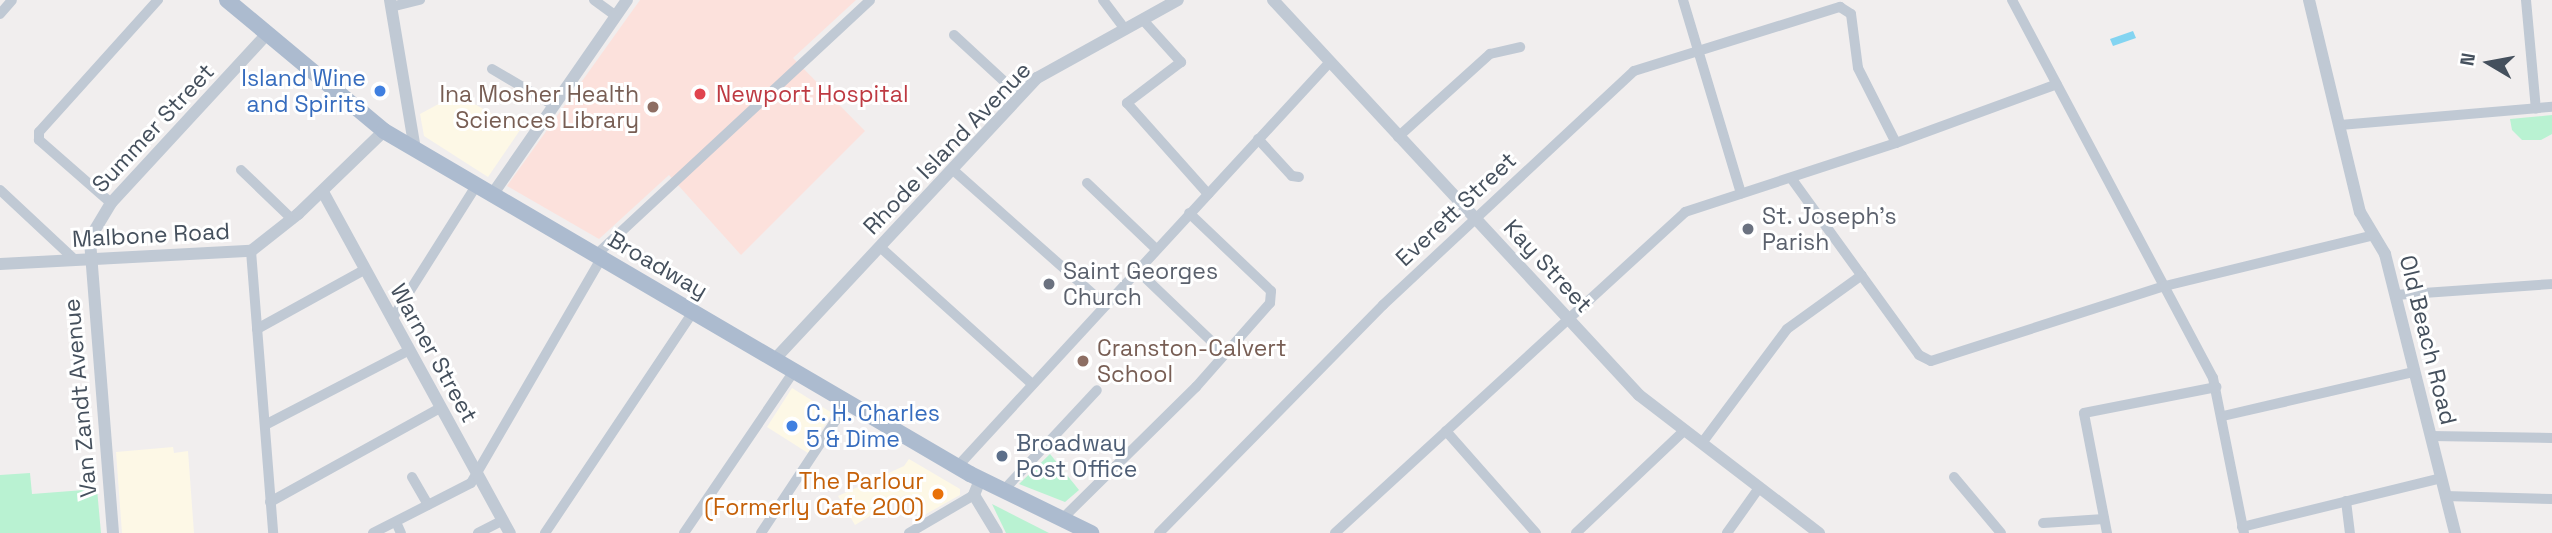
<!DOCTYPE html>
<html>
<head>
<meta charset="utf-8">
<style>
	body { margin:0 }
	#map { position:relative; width:2552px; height:533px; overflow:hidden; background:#f1eeee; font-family:"Space Grotesk",sans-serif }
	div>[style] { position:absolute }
	.commercial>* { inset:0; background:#fdf8e6 }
	.medical>* { inset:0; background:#fce1dc }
	.green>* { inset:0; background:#b9f2d2 }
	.water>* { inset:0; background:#83d4f1 }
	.minor>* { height:10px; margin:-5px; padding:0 5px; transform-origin:5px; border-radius:5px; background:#c0c9d4 }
	.tertiary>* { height:12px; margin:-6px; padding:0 6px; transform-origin:6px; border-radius:6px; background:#c0c9d4 }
	.primary>* { height:16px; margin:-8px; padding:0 8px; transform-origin:8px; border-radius:8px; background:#acbbcf }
	.dots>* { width:19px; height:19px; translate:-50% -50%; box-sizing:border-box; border:4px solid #fff; border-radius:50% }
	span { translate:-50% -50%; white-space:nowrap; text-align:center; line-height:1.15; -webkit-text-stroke:6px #fff; paint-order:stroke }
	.shop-label { font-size:23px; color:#366cbe }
	.right { translate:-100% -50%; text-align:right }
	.left { translate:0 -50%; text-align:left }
	.education-label { font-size:23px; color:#785e54 }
	.health-label { font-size:23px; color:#be3a42 }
	.street-label { font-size:23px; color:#45505d }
	.worship-label { font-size:23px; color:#5b616d }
	.service-label { font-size:23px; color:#4e5e75 }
	.food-label { font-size:23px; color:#c56008 }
	.north { position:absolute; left:2454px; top:28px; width:70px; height:70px; -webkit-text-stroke:5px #fff; paint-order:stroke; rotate:280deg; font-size:19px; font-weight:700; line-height:28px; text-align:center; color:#45505d }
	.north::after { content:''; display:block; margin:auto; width:24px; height:32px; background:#45505d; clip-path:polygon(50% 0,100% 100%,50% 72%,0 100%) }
</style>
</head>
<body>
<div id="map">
	<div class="commercial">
		<div style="clip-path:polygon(457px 94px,520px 130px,488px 177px,424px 136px,420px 114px)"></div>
		<div style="clip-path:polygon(792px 388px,832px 413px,808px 453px,767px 427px)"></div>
		<div style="clip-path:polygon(173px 447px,174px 453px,188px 451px,194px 533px,122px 533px,116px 452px)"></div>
		<div style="clip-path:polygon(909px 459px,960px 489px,960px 495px,919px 518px,905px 495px,855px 525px,838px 496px,904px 466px)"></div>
	</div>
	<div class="medical">
		<div style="clip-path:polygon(640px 0,856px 0,793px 58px,865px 131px,741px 255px,669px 175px,599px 239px,507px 186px)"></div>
	</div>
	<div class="green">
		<div style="clip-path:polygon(2552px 115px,2552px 134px,2541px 140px,2522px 140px,2512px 130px,2510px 119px)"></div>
		<div style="clip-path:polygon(1050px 454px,1079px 490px,1065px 502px,1019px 484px)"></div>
		<div style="clip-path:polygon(30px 473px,32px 494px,97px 489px,101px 533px,0 533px,0 475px)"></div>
		<div style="clip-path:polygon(992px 504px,998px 507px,1049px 533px,1006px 533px)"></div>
	</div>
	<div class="water">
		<div style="clip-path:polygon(2133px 31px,2136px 38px,2113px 46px,2110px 39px)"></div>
	</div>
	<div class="minor">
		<div style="left:594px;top:0;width:27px;rotate:36deg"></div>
		<div style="left:1103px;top:0;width:36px;rotate:53deg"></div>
		<div style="left:1683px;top:0;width:202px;rotate:73.3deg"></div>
		<div style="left:2012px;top:0;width:428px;rotate:62deg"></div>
		<div style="left:2213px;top:378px;width:158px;rotate:78.7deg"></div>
		<div style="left:2526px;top:0;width:109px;rotate:84.8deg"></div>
		<div style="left:391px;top:7px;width:30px;rotate:-14deg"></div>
		<div style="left:0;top:14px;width:18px;rotate:-49deg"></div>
		<div style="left:1143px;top:20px;width:57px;rotate:47.9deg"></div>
		<div style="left:1181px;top:62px;width:68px;rotate:142.8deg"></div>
		<div style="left:1127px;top:103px;width:122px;rotate:48.3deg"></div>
		<div style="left:954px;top:35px;width:90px;rotate:42.7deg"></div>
		<div style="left:492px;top:69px;width:71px;rotate:30.5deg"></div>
		<div style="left:2340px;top:125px;width:213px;rotate:-4.9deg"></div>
		<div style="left:1398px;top:137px;width:124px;rotate:-42.1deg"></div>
		<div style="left:1490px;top:54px;width:31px;rotate:-13deg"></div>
		<div style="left:1258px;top:139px;width:50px;rotate:47.4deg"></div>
		<div style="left:1292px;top:176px;width:7px;rotate:8deg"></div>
		<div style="left:952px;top:169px;width:205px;rotate:41.6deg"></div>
		<div style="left:241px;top:170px;width:71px;rotate:43.9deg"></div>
		<div style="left:1791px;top:178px;width:218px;rotate:54.1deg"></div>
		<div style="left:1919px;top:355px;width:13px;rotate:27deg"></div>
		<div style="left:1931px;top:361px;width:246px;rotate:-17.8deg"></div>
		<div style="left:2165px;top:286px;width:215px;rotate:-13.7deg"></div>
		<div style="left:1087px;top:183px;width:95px;rotate:43.7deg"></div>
		<div style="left:0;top:190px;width:103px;rotate:43deg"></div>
		<div style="left:111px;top:203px;width:96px;rotate:-138.8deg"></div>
		<div style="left:39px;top:140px;width:8px;rotate:-90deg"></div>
		<div style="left:39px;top:132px;width:178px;rotate:-48deg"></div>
		<div style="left:880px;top:247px;width:205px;rotate:42deg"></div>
		<div style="left:251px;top:251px;width:283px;rotate:85.5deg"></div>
		<div style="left:596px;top:255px;width:374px;rotate:-42.9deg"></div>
		<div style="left:1137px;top:270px;width:122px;rotate:43.7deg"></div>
		<div style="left:2395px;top:295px;width:156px;rotate:-4deg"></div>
		<div style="left:392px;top:319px;width:157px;rotate:-57.7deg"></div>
		<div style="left:257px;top:329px;width:122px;rotate:-28.9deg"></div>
		<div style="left:2223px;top:416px;width:196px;rotate:-13deg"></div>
		<div style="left:265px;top:425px;width:161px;rotate:-27.4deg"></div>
		<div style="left:1446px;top:431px;width:136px;rotate:48.6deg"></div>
		<div style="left:2431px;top:436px;width:121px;rotate:0.9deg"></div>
		<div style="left:1702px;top:443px;width:142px;rotate:-53.3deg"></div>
		<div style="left:1787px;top:329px;width:92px;rotate:-35.8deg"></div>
		<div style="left:957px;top:467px;width:551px;rotate:-47.36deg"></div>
		<div style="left:412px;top:477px;width:32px;rotate:60deg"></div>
		<div style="left:1954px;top:477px;width:73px;rotate:50deg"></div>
		<div style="left:1002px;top:492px;width:139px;rotate:-47deg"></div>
		<div style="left:2445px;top:496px;width:107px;rotate:1.6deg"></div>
		<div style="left:2346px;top:501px;width:32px;rotate:83deg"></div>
		<div style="left:270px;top:502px;width:194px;rotate:-28.9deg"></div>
		<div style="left:1061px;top:520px;width:190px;rotate:-44.6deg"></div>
		<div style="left:1196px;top:387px;width:112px;rotate:-48.6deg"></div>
		<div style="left:1270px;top:303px;width:12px;rotate:-85deg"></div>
		<div style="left:1271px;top:291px;width:113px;rotate:-136.4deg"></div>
		<div style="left:396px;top:522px;width:12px;rotate:66deg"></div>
		<div style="left:2043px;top:523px;width:61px;rotate:-3.8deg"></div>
		<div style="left:2242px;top:527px;width:205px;rotate:-13.8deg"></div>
		<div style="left:373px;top:533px;width:110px;rotate:-27deg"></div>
		<div style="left:471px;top:483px;width:259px;rotate:-59.9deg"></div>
		<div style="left:478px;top:533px;width:28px;rotate:-27deg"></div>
		<div style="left:545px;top:533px;width:266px;rotate:-56.2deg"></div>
		<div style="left:684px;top:533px;width:196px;rotate:-55.8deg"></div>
		<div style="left:761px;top:533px;width:156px;rotate:-56.5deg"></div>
		<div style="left:909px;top:533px;width:75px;rotate:-30.3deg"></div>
		<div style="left:1159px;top:533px;width:320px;rotate:-45.5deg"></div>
		<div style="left:1383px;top:305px;width:343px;rotate:-43deg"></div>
		<div style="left:1634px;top:71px;width:216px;rotate:-17.3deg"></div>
		<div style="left:1840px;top:7px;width:13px;rotate:32deg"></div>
		<div style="left:1851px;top:14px;width:54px;rotate:82.6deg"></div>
		<div style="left:1858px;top:68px;width:84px;rotate:63.1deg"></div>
		<div style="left:1335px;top:533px;width:475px;rotate:-42.5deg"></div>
		<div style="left:1685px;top:212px;width:222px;rotate:-18.1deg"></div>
		<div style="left:1896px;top:143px;width:171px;rotate:-20.1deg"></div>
		<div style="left:1576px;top:533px;width:150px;rotate:-43.4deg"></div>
		<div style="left:1727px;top:533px;width:55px;rotate:-54.6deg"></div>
		<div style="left:2107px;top:533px;width:122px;rotate:-100.9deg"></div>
		<div style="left:2084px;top:413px;width:135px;rotate:-11.1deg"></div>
	</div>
	<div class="tertiary">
		<div style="left:390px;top:0;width:152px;rotate:80.5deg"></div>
		<div style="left:1273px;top:0;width:538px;rotate:47.18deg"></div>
		<div style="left:1639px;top:395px;width:227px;rotate:37.5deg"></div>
		<div style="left:2309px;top:0;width:218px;rotate:76.5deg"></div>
		<div style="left:2360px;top:212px;width:49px;rotate:59.2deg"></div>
		<div style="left:2385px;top:254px;width:288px;rotate:75.9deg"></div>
		<div style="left:323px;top:192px;width:389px;rotate:61.3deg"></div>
		<div style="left:492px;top:195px;width:237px;rotate:-55.3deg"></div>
		<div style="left:0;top:264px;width:251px;rotate:-3deg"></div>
		<div style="left:251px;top:251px;width:60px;rotate:-38.2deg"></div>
		<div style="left:298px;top:214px;width:120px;rotate:-44deg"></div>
		<div style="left:774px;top:360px;width:386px;rotate:-47deg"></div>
		<div style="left:1037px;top:78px;width:161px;rotate:-29deg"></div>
		<div style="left:980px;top:480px;width:16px;rotate:112deg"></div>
		<div style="left:974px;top:495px;width:44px;rotate:58.8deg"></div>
		<div style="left:113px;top:533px;width:296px;rotate:-94.5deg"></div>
		<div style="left:90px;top:238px;width:41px;rotate:-59deg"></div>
		<div style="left:111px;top:203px;width:230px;rotate:-47.3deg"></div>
	</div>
	<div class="primary">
		<div style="left:227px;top:0;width:204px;rotate:39.8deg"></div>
		<div style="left:384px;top:131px;width:679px;rotate:30.34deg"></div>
		<div style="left:970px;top:474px;width:135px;rotate:26deg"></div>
	</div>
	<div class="dots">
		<div style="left:380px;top:91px;background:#3f7fe0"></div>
		<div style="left:700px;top:94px;background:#e0444e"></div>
		<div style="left:653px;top:107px;background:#8d6e63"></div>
		<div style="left:1748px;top:229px;background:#6b7280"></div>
		<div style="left:1049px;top:284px;background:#6b7280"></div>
		<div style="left:1083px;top:361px;background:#8d6e63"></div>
		<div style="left:792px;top:426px;background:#3f7fe0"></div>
		<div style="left:1002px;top:456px;background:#5c6f8a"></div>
		<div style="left:938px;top:494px;background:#e8710a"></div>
	</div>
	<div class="shop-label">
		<span class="right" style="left:366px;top:91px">Island Wine<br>and Spirits</span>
		<span class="left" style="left:806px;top:426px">C. H. Charles<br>5 &amp; Dime</span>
	</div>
	<div class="education-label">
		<span class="right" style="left:639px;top:107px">Ina Mosher Health<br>Sciences Library</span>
		<span class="left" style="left:1097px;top:361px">Cranston-Calvert<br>School</span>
	</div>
	<div class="health-label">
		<span class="left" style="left:716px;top:94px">Newport Hospital</span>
	</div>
	<div class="street-label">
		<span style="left:153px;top:128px;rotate:-47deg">Summer Street</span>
		<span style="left:947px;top:148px;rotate:-46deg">Rhode Island Avenue</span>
		<span style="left:1456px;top:209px;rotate:-43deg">Everett Street</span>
		<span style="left:151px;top:235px;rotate:-3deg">Malbone Road</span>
		<span style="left:658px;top:265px;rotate:30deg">Broadway</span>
		<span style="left:1548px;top:266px;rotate:47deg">Kay Street</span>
		<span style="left:2428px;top:340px;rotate:76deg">Old Beach Road</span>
		<span style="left:434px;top:353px;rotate:61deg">Warner Street</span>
		<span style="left:80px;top:398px;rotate:-95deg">Van Zandt Avenue</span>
	</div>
	<div class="worship-label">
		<span class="left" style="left:1762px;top:229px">St. Joseph's<br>Parish</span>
		<span class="left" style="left:1063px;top:284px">Saint Georges<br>Church</span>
	</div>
	<div class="service-label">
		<span class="left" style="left:1016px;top:456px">Broadway<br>Post Office</span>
	</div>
	<div class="food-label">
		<span class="right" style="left:924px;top:494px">The Parlour<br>(Formerly Cafe 200)</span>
	</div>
	<div class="north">N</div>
</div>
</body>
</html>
